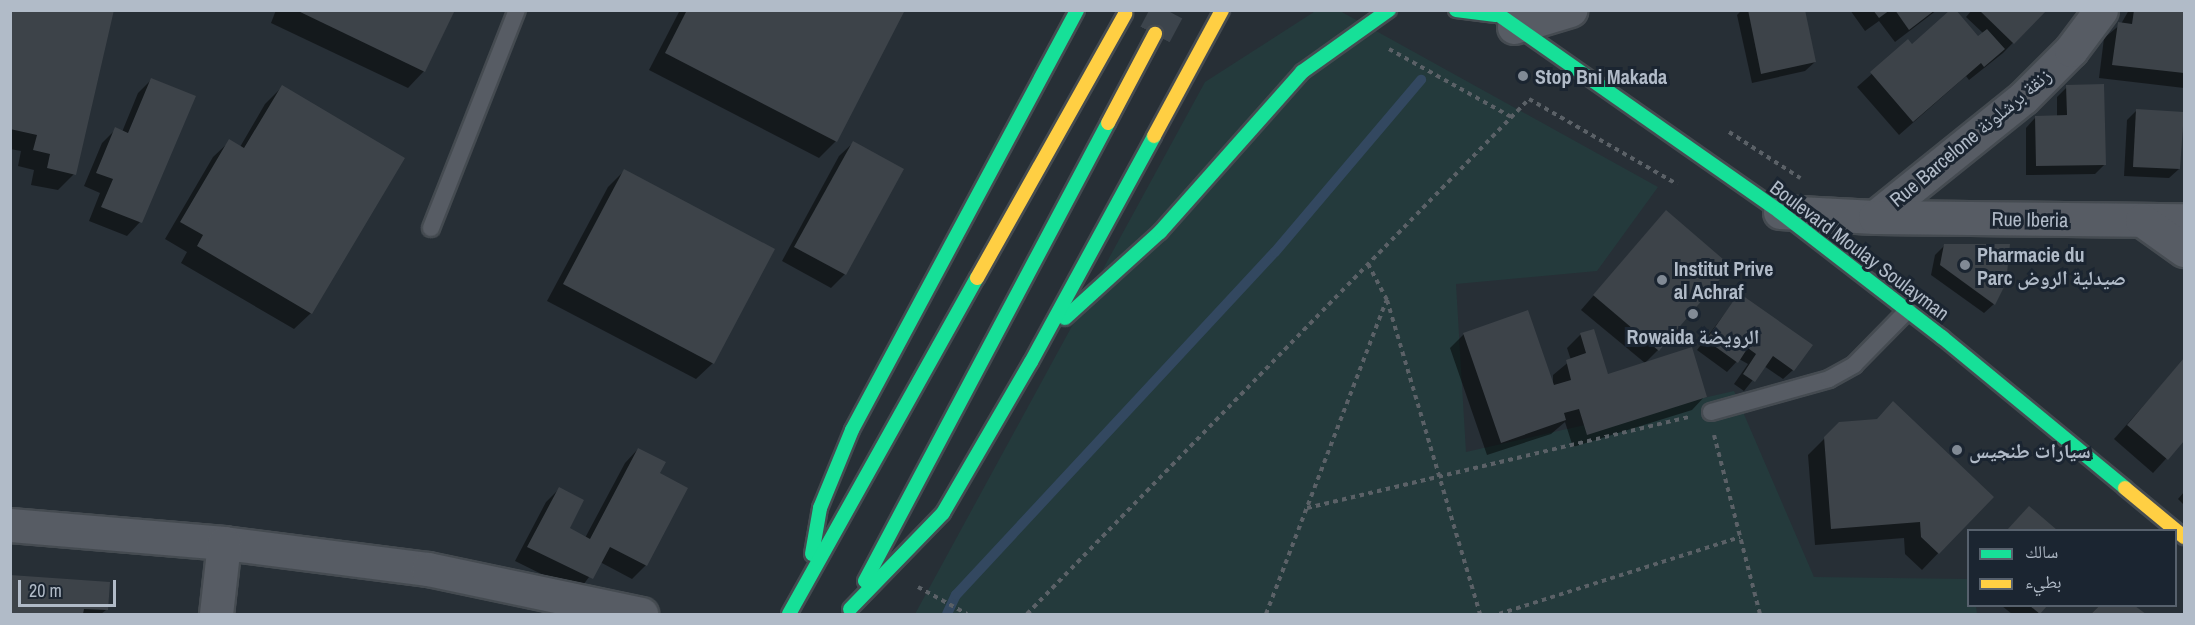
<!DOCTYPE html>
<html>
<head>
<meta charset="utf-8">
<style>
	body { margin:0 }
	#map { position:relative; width:2195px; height:625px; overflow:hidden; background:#272f36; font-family:"Archivo Narrow","Noto Naskh Arabic",sans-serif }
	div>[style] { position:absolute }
	.green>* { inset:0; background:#243a3c }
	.shadow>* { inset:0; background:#0007 }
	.stream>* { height:10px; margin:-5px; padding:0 5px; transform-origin:5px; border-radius:5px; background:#334860 }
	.building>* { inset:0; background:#3d4349 }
	.highway-tunnel>* { height:33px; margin-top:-16.5px; transform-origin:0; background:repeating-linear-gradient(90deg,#3c444c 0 33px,transparent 0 49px) }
	.path>* { height:4px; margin-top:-2px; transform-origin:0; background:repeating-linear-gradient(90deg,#5b6167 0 4.5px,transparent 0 9px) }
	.roads { filter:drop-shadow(2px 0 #454b51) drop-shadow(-2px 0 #454b51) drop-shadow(0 2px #454b51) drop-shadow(0 -2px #454b51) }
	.lane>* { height:16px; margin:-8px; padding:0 8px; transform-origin:8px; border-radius:8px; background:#575c64 }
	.street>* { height:33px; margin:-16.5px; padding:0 16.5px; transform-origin:16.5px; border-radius:16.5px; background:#575c64 }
	.fast>* { height:14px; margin:-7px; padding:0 7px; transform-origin:7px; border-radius:7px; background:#16e098 }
	.slow>* { height:14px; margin:-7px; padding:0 7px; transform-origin:7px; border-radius:7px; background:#ffcf43 }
	.dots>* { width:16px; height:16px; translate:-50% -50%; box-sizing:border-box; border:3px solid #1b2531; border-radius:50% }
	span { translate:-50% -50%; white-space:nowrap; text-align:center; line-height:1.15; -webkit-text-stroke:6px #1b2531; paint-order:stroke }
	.poi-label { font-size:20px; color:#b1bbc8; font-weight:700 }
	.left { translate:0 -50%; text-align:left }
	.street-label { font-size:20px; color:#b1bbc8 }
	.frame { position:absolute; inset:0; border:12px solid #b1bbc8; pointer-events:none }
	.legend { position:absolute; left:1967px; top:529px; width:210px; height:78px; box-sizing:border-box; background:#1b2531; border:2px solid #57616d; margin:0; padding:8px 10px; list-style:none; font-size:18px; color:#b1bbc8 }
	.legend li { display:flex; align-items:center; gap:12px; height:30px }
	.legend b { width:30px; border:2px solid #57616d }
	.scale { position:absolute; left:18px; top:580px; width:98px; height:27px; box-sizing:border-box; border:3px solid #b1bbc8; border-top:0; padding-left:8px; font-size:18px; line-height:21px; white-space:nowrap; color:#b1bbc8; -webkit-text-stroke:4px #1b2531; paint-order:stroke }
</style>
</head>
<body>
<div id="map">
	<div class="green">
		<div style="clip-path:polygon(1317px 10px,1340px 11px,1658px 187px,1597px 271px,1456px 284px,1466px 452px,1734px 391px,1814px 577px,1968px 579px,1968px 606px,1976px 606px,1977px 614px,915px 614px,1205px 82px)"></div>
	</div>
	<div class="shadow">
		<div style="clip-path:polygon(10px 10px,74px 174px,58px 190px,31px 185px,34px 170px,18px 166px,21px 151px,10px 149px)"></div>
		<div style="clip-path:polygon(276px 10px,453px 10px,424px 71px,408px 88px,271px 23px)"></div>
		<div style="clip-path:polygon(680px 10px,904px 10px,836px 141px,819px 158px,649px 70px)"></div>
		<div style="clip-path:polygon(1742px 10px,1804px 10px,1815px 62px,1805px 71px,1752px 83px,1737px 15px)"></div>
		<div style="clip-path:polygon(1850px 10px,1937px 10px,1895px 42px,1879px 21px,1865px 31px)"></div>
		<div style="clip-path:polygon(1972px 10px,2045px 10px,2003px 53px,1969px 80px,1966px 76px,1899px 135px,1857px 87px,1908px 42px,1912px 46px,1977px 39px,1984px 34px,1966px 17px)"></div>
		<div style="clip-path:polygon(2129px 10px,2184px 10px,2184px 88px,2099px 78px,2104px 38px,2121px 24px)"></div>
		<div style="clip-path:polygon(152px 79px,194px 96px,140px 222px,127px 236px,89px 221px,100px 193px,84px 186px,102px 143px,116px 129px,122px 132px,138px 93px)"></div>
		<div style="clip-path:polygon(282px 87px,311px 313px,294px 329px,181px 263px,187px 252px,165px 239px,213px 157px,230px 141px,240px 147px,265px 104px)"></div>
		<div style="clip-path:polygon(2067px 87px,2105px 164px,2095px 174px,2026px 175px,2026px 128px,2035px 118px,2057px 117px,2057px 97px)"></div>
		<div style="clip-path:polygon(2137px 110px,2179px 169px,2169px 178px,2124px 176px,2127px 120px)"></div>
		<div style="clip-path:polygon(853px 143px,845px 274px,831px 288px,782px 261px,839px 156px)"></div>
		<div style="clip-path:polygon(624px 171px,713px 363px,696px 379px,547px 301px,608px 187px)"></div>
		<div style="clip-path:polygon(1666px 212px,1658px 350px,1645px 363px,1581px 310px)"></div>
		<div style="clip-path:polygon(1945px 245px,1994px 304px,1984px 313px,1931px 275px,1935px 255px)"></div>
		<div style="clip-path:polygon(1739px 295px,1793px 370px,1783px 379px,1764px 366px,1744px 391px,1734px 384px,1748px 364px,1739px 359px,1727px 372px,1697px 350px)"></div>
		<div style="clip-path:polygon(1593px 331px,1608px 376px,1705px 396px,1692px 410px,1573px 447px,1565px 422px,1551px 434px,1487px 455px,1450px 348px,1464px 334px,1553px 387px,1553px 375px,1571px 360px,1567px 348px,1580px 335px)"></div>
		<div style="clip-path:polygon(2184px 360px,2184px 439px,2153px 473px,2114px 439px)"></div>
		<div style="clip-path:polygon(1840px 423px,1992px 497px,1922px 570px,1905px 554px,1904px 538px,1815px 545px,1808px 455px)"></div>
		<div style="clip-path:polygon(638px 449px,646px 565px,632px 579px,600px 562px,578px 592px,515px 561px,546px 502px,559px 489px,568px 529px,585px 538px,625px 463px)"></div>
		<div style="clip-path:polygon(2184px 492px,2184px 505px,2178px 499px)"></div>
		<div style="clip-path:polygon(2029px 508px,2054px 530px,2008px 530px)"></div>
		<div style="clip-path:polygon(10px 577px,106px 610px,101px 614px,10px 614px)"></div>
		<div style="clip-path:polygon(2002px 606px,2045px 606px,2037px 614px,2012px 614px)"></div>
		<div style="clip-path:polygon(2099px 606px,2133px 606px,2144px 614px,2091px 614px)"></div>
	</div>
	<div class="stream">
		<div style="left:947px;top:614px;width:21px;rotate:-65deg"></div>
		<div style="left:956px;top:595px;width:468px;rotate:-47.1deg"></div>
		<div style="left:1275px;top:252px;width:226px;rotate:-49.7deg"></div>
	</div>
	<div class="building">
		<div style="clip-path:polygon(10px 10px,114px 10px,76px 175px,47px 168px,50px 154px,33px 150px,37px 135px,10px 129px)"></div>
		<div style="clip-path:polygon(296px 10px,455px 10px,425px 72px)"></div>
		<div style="clip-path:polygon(687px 10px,905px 10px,837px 142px,665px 53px)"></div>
		<div style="clip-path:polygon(1748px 10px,1805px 10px,1816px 62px,1761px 74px)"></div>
		<div style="clip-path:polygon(1873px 10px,1890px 10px,1879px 18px)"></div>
		<div style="clip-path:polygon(1895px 10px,1935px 10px,1909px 30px)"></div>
		<div style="clip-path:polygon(1950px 10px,1956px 10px,1978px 36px,1987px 29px,2005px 49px,1984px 67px,1981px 63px,1913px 122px,1870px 72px,1908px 39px,1912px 44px)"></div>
		<div style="clip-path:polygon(1979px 10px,2047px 10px,2014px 44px)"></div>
		<div style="clip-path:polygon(2134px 10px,2184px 10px,2184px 73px,2112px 65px,2118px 22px,2132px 24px)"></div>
		<div style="clip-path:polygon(151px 78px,196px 96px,142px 223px,101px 207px,113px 179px,96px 173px,115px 127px,128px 133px)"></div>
		<div style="clip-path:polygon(2104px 84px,2106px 165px,2036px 166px,2035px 116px,2067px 115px,2066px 85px)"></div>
		<div style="clip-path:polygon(282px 85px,405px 158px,312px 314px,197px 246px,203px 235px,180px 222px,229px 139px,244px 148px)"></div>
		<div style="clip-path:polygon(2136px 109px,2184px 112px,2180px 169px,2133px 167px)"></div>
		<div style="clip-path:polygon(853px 141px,904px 169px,846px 275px,794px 247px)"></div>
		<div style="clip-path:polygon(624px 169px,775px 249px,714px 364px,563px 284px)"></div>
		<div style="clip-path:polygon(1666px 210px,1731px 266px,1659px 351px,1593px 295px)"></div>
		<div style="clip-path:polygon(1944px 244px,2010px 244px,2006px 283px,1995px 305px,1940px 265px)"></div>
		<div style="clip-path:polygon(1739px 293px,1813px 345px,1794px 371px,1773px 356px,1755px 382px,1743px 374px,1756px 354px,1741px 343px,1747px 349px,1738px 363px,1706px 340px)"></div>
		<div style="clip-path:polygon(1528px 310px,1554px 385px,1571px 380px,1566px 360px,1586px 353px,1580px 333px,1594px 329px,1608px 374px,1692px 347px,1707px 397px,1587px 435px,1579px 409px,1564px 413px,1566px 420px,1501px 443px,1463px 333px)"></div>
		<div style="clip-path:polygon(2184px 358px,2184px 441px,2168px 460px,2127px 425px)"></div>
		<div style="clip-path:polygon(1893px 401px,1994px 497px,1939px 554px,1921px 537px,1920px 522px,1831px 529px,1824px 437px,1839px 422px,1877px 419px)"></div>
		<div style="clip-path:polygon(638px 448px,666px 462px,660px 473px,688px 488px,647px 566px,610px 547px,593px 579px,527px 547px,559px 487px,584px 500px,570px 528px,590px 539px)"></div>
		<div style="clip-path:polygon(2029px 506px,2057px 530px,2007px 530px)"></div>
		<div style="clip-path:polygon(10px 575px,110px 582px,108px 610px,84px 609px,83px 614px,10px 614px)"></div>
		<div style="clip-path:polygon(2030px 606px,2047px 606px,2040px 614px)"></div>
		<div style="clip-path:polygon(2099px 606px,2135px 606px,2146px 614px,2091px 614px)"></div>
	</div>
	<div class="highway-tunnel">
		<div style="left:1155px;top:34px;width:27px;rotate:-62deg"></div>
	</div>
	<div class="path">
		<div style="left:1389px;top:49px;width:140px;rotate:29.1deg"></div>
		<div style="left:1729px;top:132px;width:85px;rotate:32.9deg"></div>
		<div style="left:1368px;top:264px;width:41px;rotate:62.2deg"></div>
		<div style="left:1387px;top:300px;width:327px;rotate:73.5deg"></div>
		<div style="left:1714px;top:435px;width:185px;rotate:75.6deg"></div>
		<div style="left:1307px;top:508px;width:392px;rotate:-13.4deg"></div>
		<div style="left:918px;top:587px;width:56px;rotate:28.9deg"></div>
		<div style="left:1027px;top:614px;width:719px;rotate:-45.73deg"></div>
		<div style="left:1529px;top:99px;width:171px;rotate:29.9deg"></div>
		<div style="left:1266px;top:614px;width:335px;rotate:-69deg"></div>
		<div style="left:1499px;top:614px;width:253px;rotate:-17.7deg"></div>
	</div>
	<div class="roads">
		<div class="lane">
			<div style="left:431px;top:228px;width:234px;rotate:-68.5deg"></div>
			<div style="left:1711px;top:412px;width:123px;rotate:-15.6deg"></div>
			<div style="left:1829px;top:379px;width:29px;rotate:-29deg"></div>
			<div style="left:1854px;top:365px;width:77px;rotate:-45.5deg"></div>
		</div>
		<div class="street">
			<div style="left:1514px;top:27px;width:59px;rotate:-16.9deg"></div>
			<div style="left:1780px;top:212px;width:95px;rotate:3deg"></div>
			<div style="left:1875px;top:217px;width:190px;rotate:-38.8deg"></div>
			<div style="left:2023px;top:98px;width:68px;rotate:-45deg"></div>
			<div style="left:2071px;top:50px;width:50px;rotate:-53.1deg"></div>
			<div style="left:1875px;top:217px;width:309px;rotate:0.6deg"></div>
			<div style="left:2142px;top:220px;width:52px;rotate:35.5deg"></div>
			<div style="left:10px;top:525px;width:215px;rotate:4.8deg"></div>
			<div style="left:224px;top:543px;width:206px;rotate:7.3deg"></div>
			<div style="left:428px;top:569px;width:218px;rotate:11.9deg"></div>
			<div style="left:216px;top:614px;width:71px;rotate:-83.6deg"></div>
		</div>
		<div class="fast">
			<div style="left:1456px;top:10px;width:40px;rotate:7.1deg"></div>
			<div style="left:1492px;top:10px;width:352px;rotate:35deg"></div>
			<div style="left:1780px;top:212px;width:205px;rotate:37.7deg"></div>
			<div style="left:1942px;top:337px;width:237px;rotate:39.5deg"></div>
			<div style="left:1065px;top:318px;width:128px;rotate:-42.2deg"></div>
			<div style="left:1160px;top:232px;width:214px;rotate:-48.4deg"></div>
			<div style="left:1302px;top:72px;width:107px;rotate:-35.5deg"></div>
			<div style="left:812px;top:554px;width:47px;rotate:-80.1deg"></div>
			<div style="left:820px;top:508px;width:84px;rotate:-67.7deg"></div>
			<div style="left:852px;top:430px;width:476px;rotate:-61.8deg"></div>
			<div style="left:865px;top:581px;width:518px;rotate:-62.05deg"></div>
			<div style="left:850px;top:609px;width:134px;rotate:-45.9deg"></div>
			<div style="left:943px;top:513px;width:175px;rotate:-59.8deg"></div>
			<div style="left:1031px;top:362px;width:257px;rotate:-61.4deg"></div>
			<div style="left:789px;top:614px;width:385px;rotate:-60.8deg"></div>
		</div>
		<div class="slow">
			<div style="left:1108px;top:123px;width:101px;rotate:-62.2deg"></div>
			<div style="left:1154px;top:136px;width:143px;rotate:-61.6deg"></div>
			<div style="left:977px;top:278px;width:303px;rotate:-60.7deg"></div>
			<div style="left:2125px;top:488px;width:77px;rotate:39.7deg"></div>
		</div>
	</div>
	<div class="dots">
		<div style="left:1523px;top:76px;background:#818a95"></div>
		<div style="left:1965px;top:265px;background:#818a95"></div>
		<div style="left:1662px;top:280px;background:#818a95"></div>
		<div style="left:1693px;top:314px;background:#818a95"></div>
		<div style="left:1957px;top:450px;background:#818a95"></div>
	</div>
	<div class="poi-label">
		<span class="left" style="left:1535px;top:76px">Stop Bni Makada</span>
		<span class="left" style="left:1977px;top:266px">Pharmacie du<br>Parc صيدلية الروض</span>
		<span class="left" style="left:1674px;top:280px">Institut Prive<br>al Achraf</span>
		<span style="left:1693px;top:336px">Rowaida الرويضة</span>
		<span class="left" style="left:1969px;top:450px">سيارات طنجيس</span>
	</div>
	<div class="street-label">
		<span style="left:1970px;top:137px;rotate:-40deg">Rue Barcelone زنقة برشلونة</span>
		<span style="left:2030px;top:219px;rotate:1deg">Rue Iberia</span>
		<span style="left:1860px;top:250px;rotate:37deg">Boulevard Moulay Soulayman</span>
	</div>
	<div class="frame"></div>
	<ul class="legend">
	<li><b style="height:8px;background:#16e098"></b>سالك</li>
	<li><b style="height:8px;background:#ffcf43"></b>بطيء</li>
	</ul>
	<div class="scale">20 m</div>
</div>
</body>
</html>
